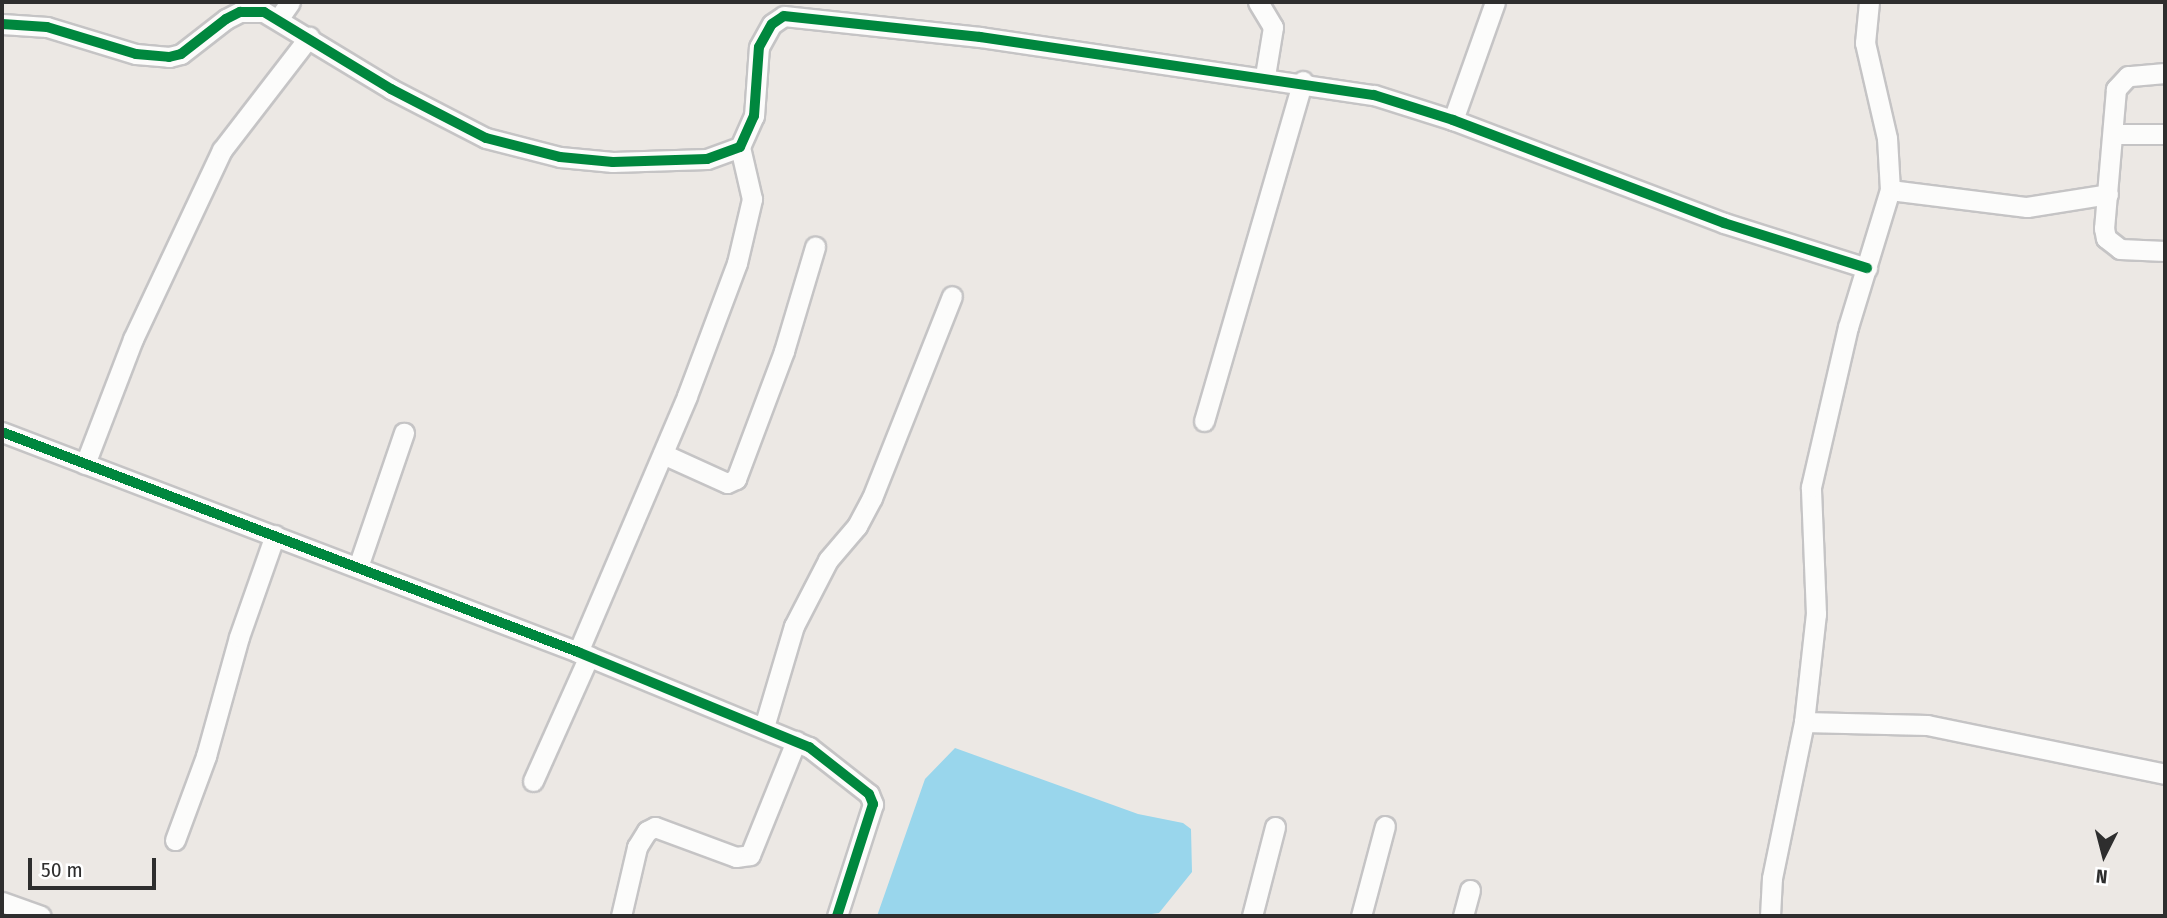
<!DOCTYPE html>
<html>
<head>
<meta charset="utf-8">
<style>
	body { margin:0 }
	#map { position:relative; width:2167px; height:918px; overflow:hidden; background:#ece8e4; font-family:"Fira Sans Condensed",sans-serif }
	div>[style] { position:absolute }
	.water>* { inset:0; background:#99d6ec }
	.roads { filter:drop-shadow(2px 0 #c5c4c5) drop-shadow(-2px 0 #c5c4c5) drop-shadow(0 2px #c5c4c5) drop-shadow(0 -2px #c5c4c5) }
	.street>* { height:19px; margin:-9.5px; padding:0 9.5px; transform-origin:9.5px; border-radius:9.5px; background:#fcfcfb }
	.cycleway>* { height:10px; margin:-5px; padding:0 5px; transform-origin:5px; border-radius:5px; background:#00873e }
	span { translate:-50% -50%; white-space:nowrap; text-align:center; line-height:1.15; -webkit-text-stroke:5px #fff; paint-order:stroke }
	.frame { position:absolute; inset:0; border:4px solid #2e2e2e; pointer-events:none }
	.north { position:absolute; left:2069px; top:820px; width:70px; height:70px; -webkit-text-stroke:5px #fff; paint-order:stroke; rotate:186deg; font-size:19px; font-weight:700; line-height:28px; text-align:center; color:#2e2e2e }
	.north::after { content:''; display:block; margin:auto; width:24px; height:32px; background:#2e2e2e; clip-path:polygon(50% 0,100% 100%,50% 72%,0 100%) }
	.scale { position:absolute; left:28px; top:858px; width:128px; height:32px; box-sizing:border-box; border:4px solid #2e2e2e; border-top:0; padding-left:9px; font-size:21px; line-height:24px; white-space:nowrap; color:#2e2e2e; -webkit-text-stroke:5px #fff; paint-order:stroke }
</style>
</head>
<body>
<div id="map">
	<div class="water">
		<div style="clip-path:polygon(955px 748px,1138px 814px,1183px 823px,1191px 829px,1192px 872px,1159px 913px,1137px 916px,877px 916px,925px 779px)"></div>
	</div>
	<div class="roads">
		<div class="street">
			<div style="left:1258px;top:2px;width:29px;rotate:59deg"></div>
			<div style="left:1273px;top:27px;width:50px;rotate:99.3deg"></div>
			<div style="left:279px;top:18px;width:19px;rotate:-55deg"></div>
			<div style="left:2px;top:24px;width:45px;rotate:3.8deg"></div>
			<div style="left:47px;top:27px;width:93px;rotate:16.9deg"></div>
			<div style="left:136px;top:54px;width:33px;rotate:5deg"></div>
			<div style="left:169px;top:57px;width:12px;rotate:-14deg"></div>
			<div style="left:181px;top:54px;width:57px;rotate:-37.9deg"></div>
			<div style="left:226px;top:19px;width:16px;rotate:-27deg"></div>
			<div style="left:240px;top:12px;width:24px"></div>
			<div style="left:264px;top:12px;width:149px;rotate:31.2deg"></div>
			<div style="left:391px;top:89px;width:107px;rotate:27.3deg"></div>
			<div style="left:486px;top:138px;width:76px;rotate:14.4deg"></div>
			<div style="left:560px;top:157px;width:53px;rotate:5.4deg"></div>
			<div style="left:613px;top:162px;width:94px;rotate:-1.8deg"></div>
			<div style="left:707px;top:159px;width:35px;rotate:-20deg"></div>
			<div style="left:740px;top:147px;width:34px;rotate:-66deg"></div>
			<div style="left:754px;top:116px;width:69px;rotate:-85.9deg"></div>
			<div style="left:759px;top:47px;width:26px;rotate:-61deg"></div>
			<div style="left:772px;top:24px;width:14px;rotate:-34deg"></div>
			<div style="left:784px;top:16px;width:197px;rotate:6.1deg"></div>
			<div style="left:980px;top:37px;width:398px;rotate:8.4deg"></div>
			<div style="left:1374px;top:95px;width:83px;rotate:17.6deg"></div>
			<div style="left:1453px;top:120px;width:290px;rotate:20.8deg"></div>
			<div style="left:1724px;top:223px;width:150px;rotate:17.5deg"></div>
			<div style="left:2165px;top:73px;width:37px;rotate:175deg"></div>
			<div style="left:2128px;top:76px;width:18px;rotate:133deg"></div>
			<div style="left:2116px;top:89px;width:140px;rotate:94.9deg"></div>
			<div style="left:2104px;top:228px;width:10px;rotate:79deg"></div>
			<div style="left:2106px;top:238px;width:18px;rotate:38deg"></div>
			<div style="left:2120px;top:249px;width:45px;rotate:2.5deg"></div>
			<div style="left:1453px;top:120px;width:125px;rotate:-70.4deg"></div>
			<div style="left:2114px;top:134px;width:51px"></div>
			<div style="left:1890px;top:190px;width:138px;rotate:7.1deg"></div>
			<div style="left:2027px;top:207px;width:82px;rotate:-9.1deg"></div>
			<div style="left:1204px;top:421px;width:354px;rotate:-73.8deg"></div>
			<div style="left:2px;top:432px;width:617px;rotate:20.9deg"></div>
			<div style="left:578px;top:652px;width:250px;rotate:22.4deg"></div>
			<div style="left:809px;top:747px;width:76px;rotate:38.1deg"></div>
			<div style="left:869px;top:794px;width:11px;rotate:68deg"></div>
			<div style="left:873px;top:804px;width:118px;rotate:107.8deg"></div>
			<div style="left:663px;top:454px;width:70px;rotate:24.4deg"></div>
			<div style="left:727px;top:483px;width:10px;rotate:-24deg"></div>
			<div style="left:736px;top:479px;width:137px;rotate:-69.4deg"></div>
			<div style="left:784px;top:351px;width:109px;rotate:-73.4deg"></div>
			<div style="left:85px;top:464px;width:134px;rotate:-69deg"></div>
			<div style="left:133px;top:339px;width:209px;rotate:-64.8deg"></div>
			<div style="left:222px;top:150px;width:143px;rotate:-52.4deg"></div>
			<div style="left:358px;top:567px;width:142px;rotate:-71.1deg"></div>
			<div style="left:578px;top:652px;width:278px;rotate:-66.9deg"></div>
			<div style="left:687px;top:396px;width:142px;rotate:-69.4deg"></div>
			<div style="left:737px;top:263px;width:66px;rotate:-76.8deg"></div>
			<div style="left:752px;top:199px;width:53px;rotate:-103deg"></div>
			<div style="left:1804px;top:722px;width:123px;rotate:1.4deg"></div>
			<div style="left:1927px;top:725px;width:243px;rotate:11.6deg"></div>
			<div style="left:764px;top:727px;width:105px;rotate:-73.5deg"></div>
			<div style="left:794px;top:626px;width:74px;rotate:-62.7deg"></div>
			<div style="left:828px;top:560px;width:45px;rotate:-49.5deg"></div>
			<div style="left:857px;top:526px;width:32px;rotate:-62deg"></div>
			<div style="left:872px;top:498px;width:217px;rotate:-68.4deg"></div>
			<div style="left:533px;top:781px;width:137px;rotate:-65.9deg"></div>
			<div style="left:175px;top:840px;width:90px;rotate:-69.7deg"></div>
			<div style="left:206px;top:756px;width:123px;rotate:-74.5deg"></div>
			<div style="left:239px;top:637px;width:108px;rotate:-70.6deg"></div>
			<div style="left:2px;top:902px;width:41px;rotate:19.7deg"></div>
			<div style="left:621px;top:916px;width:71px;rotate:-76.9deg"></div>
			<div style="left:637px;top:847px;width:19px;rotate:-58deg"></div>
			<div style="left:647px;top:831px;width:9px;rotate:-27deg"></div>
			<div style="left:655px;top:827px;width:86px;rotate:20.3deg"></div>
			<div style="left:736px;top:857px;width:14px;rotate:-8deg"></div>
			<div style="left:750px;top:855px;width:123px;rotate:-68deg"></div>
			<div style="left:1252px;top:916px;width:92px;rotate:-75.5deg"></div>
			<div style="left:1361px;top:916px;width:93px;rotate:-75.1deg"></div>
			<div style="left:1463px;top:916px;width:27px;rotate:-75deg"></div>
			<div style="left:1770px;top:916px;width:38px;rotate:-87deg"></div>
			<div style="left:1772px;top:878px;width:159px;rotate:-78.4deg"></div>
			<div style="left:1804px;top:722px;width:109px;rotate:-83.7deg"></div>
			<div style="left:1816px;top:614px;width:127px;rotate:-92.3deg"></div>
			<div style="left:1811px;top:487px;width:164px;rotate:-77deg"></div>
			<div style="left:1848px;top:327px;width:143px;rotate:-73deg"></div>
			<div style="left:1890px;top:190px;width:52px;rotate:-93.3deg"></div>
			<div style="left:1887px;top:138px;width:98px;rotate:-103deg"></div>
			<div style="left:1865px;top:43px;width:41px;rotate:-84.4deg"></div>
		</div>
	</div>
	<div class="cycleway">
		<div style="left:2px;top:24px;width:45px;rotate:3.8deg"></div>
		<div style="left:47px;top:27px;width:93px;rotate:16.9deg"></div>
		<div style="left:136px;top:54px;width:33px;rotate:5deg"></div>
		<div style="left:169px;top:57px;width:12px;rotate:-14deg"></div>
		<div style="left:181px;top:54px;width:57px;rotate:-37.9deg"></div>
		<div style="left:226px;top:19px;width:16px;rotate:-27deg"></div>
		<div style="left:240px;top:12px;width:24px"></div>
		<div style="left:264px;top:12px;width:149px;rotate:31.2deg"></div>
		<div style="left:391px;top:89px;width:107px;rotate:27.3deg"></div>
		<div style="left:486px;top:138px;width:76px;rotate:14.4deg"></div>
		<div style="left:560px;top:157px;width:53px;rotate:5.4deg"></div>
		<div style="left:613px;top:162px;width:94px;rotate:-1.8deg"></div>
		<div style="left:707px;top:159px;width:35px;rotate:-20deg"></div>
		<div style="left:740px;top:147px;width:34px;rotate:-66deg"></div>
		<div style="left:754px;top:116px;width:69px;rotate:-85.9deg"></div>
		<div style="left:759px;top:47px;width:26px;rotate:-61deg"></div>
		<div style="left:772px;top:24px;width:14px;rotate:-34deg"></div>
		<div style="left:784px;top:16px;width:197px;rotate:6.1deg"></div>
		<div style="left:980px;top:37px;width:398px;rotate:8.4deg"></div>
		<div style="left:1374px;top:95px;width:83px;rotate:17.6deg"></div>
		<div style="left:1453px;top:120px;width:290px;rotate:20.8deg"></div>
		<div style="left:1724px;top:223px;width:150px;rotate:17.5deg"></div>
		<div style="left:2px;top:432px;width:617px;rotate:20.9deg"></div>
		<div style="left:578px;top:652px;width:250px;rotate:22.4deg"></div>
		<div style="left:809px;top:747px;width:76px;rotate:38.1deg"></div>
		<div style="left:869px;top:794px;width:11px;rotate:68deg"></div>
		<div style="left:873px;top:804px;width:118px;rotate:107.8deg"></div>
	</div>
	<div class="frame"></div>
	<div class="north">N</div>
	<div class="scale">50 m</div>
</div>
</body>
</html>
